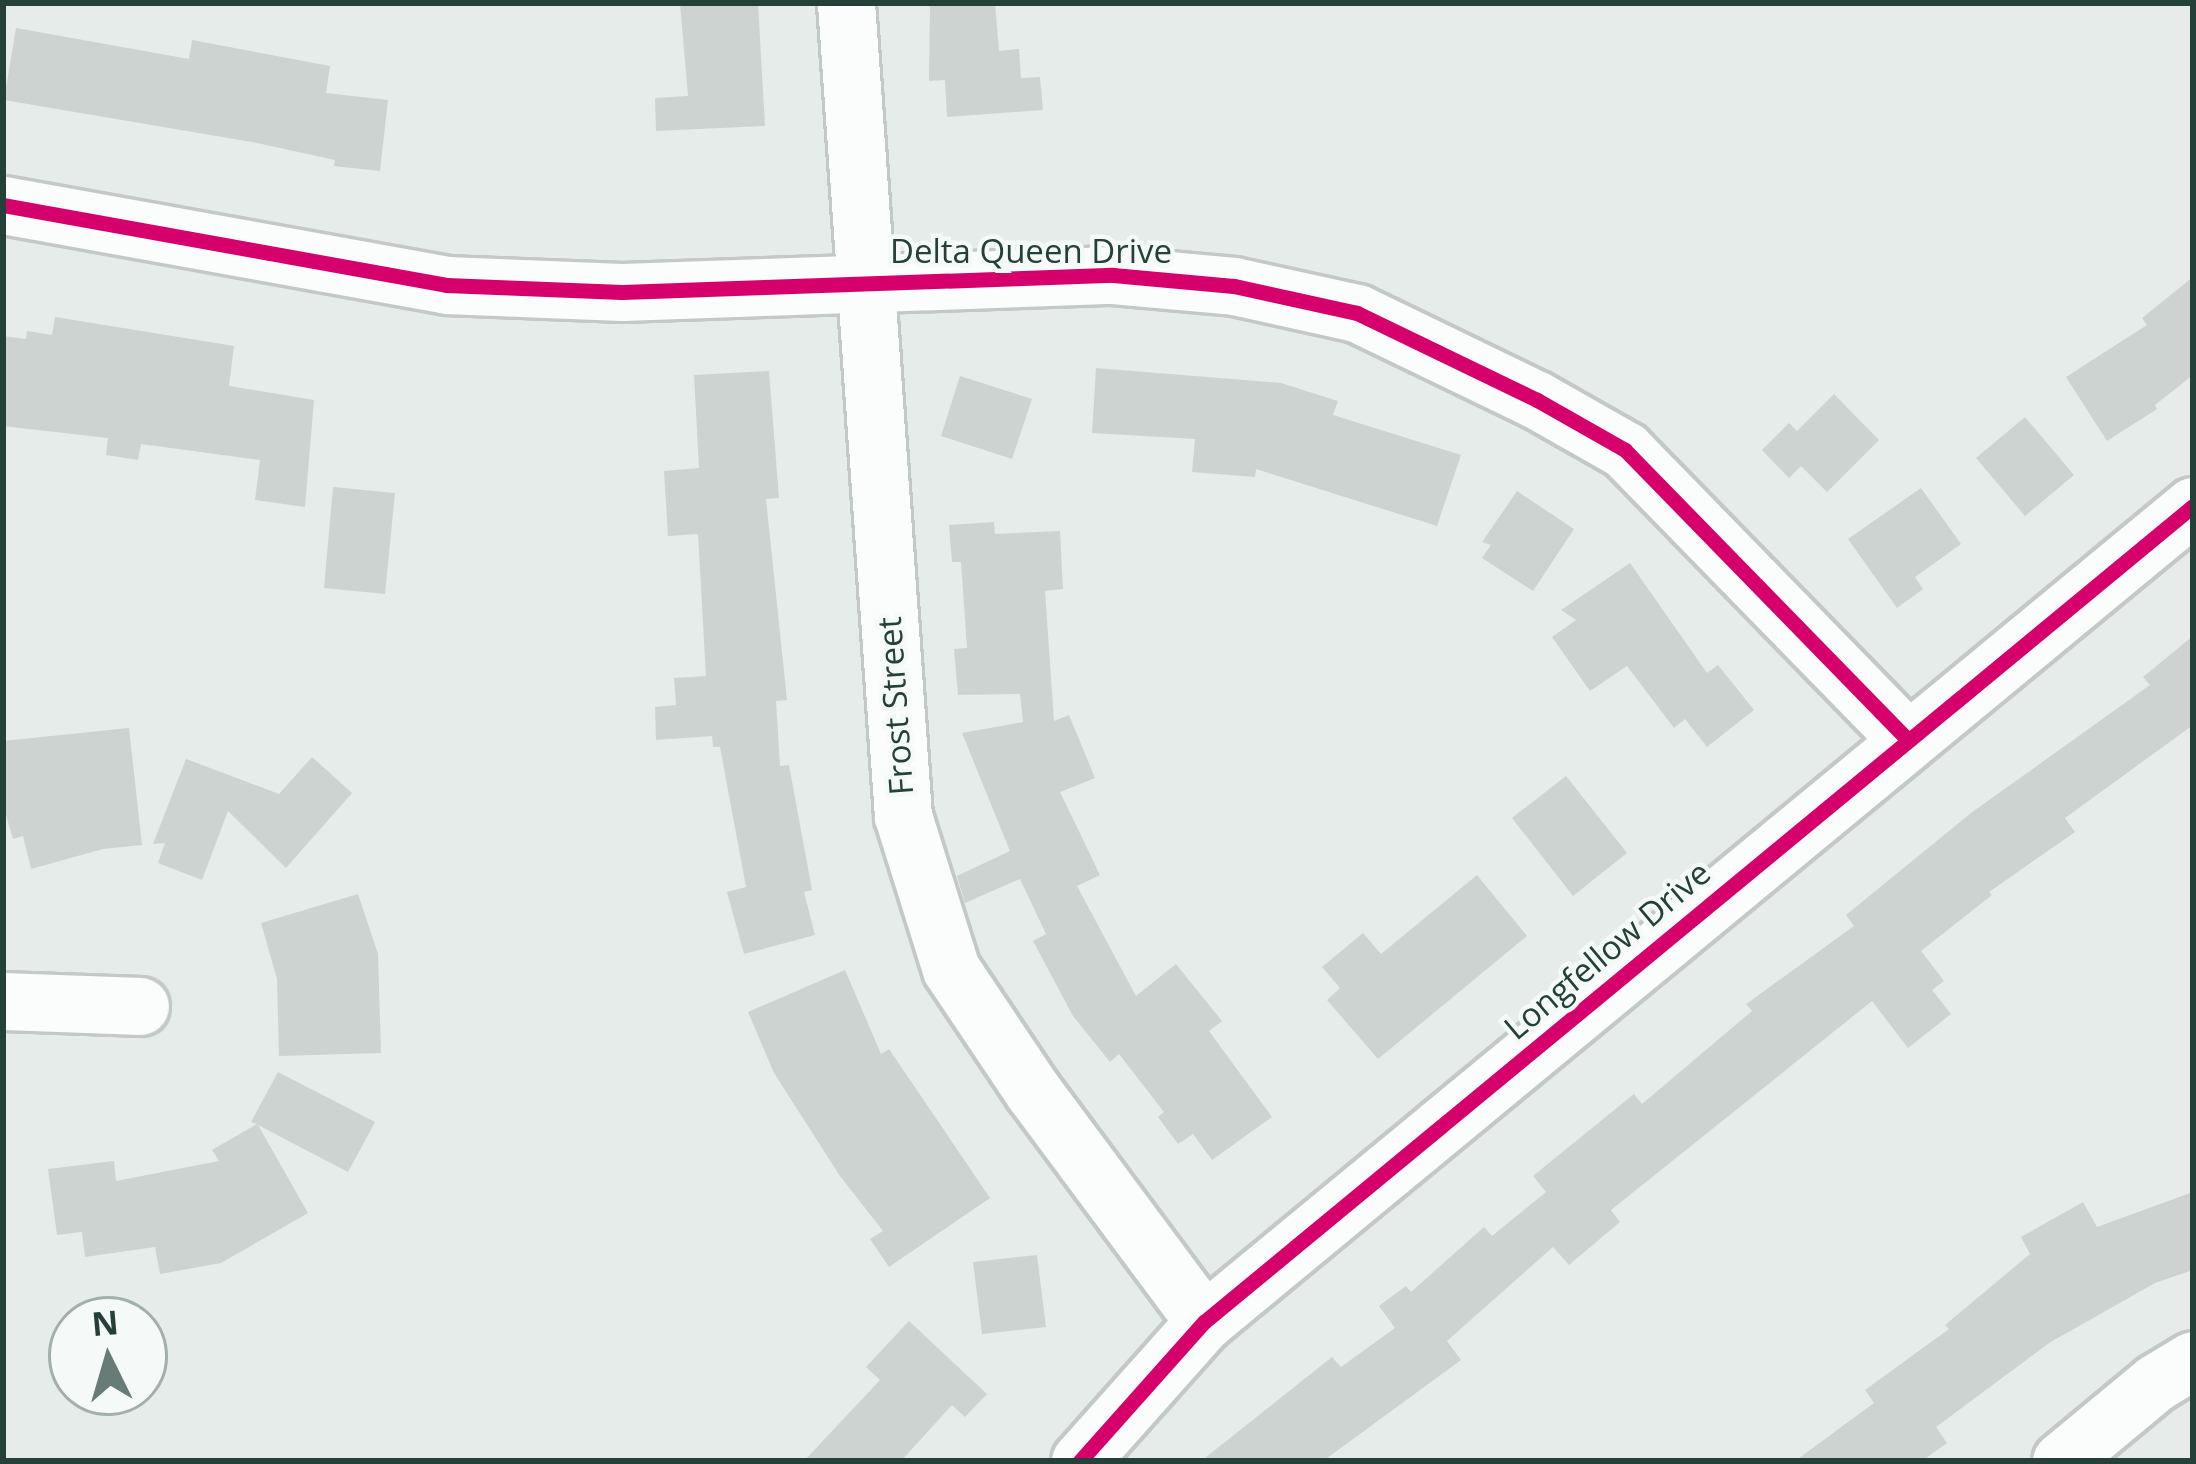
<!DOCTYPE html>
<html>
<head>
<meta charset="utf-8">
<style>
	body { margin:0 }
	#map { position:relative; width:2196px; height:1464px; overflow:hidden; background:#e6ece9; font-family:"Open Sans",sans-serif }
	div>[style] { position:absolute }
	.building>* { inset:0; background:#cdd3d1 }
	.roads { filter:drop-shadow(3px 0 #c3c9c6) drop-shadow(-3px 0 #c3c9c6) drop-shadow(0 3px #c3c9c6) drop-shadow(0 -3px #c3c9c6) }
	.minor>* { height:57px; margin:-28.5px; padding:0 28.5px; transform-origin:28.5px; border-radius:28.5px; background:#fbfcfc }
	.cycleway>* { height:15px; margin:-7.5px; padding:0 7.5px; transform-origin:7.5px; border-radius:7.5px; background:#d6006c }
	span { translate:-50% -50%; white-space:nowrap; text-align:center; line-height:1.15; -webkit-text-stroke:9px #f5faf8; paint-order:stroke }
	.street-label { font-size:33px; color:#234039 }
	.frame { position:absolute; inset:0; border:6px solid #234039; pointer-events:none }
	.north { position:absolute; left:48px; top:1296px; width:120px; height:120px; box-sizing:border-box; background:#f5faf8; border:3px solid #a1b0ac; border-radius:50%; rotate:355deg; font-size:33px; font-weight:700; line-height:48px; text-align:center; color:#234039 }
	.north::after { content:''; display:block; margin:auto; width:42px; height:54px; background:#677c77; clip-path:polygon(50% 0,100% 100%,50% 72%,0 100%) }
</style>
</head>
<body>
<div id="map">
	<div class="building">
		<div style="clip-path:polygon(680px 3px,758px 3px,765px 126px,656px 131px,655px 98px,688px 96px)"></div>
		<div style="clip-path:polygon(930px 3px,995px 3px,999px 51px,1019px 49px,1021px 78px,1040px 77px,1043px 110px,947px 117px,945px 80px,929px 81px)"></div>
		<div style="clip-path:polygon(16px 28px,189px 59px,192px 40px,330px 66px,326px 93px,388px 100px,380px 171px,334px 166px,335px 160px,257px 143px,4px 100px)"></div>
		<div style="clip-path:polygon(2193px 277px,2193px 375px,2155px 405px,2157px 409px,2107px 441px,2066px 377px,2147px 325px,2142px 318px)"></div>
		<div style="clip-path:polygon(55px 317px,234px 346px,229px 386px,314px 400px,305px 507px,255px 500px,260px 460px,141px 444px,138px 460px,106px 455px,108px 438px,3px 426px,3px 336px,26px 339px,27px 331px,52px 335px)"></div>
		<div style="clip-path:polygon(1096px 368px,1281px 383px,1338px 401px,1333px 415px,1461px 455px,1437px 526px,1256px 469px,1255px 477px,1192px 472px,1195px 439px,1092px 433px)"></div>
		<div style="clip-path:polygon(769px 371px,779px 498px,766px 499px,787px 700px,776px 701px,780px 766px,789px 765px,812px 890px,804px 892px,815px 935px,744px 954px,727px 892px,746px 887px,720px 747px,713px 747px,712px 736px,656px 740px,655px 707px,676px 705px,674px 678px,706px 676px,698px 534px,668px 536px,664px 471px,699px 468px,694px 375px)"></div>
		<div style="clip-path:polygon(960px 376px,1032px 399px,1012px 459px,941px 436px)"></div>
		<div style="clip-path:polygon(1834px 394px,1879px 440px,1827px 492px,1801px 466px,1789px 478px,1762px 450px,1789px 423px,1797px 431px)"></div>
		<div style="clip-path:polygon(2025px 417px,2074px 475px,2025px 516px,1976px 458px)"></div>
		<div style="clip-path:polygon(333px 487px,395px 493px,385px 594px,324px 588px)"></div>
		<div style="clip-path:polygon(1921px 488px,1961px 544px,1915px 577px,1923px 589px,1897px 608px,1848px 539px)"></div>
		<div style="clip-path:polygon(1517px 491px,1574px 529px,1533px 591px,1482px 558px,1491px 545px,1482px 542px)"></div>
		<div style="clip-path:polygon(994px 522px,995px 534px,1060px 531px,1063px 589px,1045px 591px,1054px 721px,1069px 715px,1095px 778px,1060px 792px,1100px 875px,1077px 886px,1136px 996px,1176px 964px,1222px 1021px,1209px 1031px,1272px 1117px,1212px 1160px,1193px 1134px,1178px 1144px,1158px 1117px,1164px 1112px,1119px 1054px,1110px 1062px,1073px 1016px,1033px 941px,1046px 934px,1020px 879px,965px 903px,957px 876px,1010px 851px,962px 733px,1023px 722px,1020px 694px,958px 695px,954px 649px,967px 648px,961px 562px,952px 562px,949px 525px)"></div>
		<div style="clip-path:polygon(1630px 563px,1707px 673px,1718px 665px,1754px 710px,1707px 747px,1685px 719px,1674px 728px,1627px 666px,1590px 691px,1552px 637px,1576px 620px,1561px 610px)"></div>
		<div style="clip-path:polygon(2193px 636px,2193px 725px,2065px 818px,2075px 832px,1989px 892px,1992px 895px,1921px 951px,1944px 981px,1932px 990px,1951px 1014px,1908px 1048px,1872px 1001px,1611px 1210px,1620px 1222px,1569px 1265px,1553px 1247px,1447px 1341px,1461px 1360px,1323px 1461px,1201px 1461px,1332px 1357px,1341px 1367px,1395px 1328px,1379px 1306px,1406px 1286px,1411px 1292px,1484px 1227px,1492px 1236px,1546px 1192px,1533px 1176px,1634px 1094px,1642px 1104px,1752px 1011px,1746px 1004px,1854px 926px,1846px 915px,1971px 813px,2150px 685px,2143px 677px)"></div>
		<div style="clip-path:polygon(129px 728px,142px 845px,103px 849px,31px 869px,23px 836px,13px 839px,3px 805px,3px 741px)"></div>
		<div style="clip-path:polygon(312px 757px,352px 793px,286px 868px,228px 811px,202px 880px,158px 863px,165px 843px,153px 844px,186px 759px,279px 794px)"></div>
		<div style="clip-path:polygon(1566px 776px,1627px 853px,1573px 896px,1512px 818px)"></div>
		<div style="clip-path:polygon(1477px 875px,1527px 936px,1378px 1059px,1327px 1000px,1340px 988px,1322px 967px,1363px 933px,1381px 954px)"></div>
		<div style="clip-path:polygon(358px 894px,378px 954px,381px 1053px,279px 1056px,277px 979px,261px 923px)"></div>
		<div style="clip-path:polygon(845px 970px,881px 1054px,889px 1049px,990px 1198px,889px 1267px,870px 1239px,883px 1231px,840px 1176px,774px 1073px,748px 1012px)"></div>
		<div style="clip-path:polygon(278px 1072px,375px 1122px,348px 1172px,258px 1125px,308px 1213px,221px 1263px,160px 1274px,155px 1247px,85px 1257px,82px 1232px,57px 1235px,48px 1169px,114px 1161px,116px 1181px,219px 1161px,212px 1150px,257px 1124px,251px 1122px)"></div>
		<div style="clip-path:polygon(2193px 1192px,2193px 1270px,2155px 1283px,2049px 1343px,1936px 1427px,1947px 1443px,1922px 1461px,1795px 1461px,1874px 1403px,1865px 1390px,1949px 1329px,1945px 1325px,2030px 1254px,2021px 1237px,2083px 1202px,2097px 1227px)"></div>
		<div style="clip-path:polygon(1037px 1255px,1046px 1327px,982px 1334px,973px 1262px)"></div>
		<div style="clip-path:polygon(909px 1321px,987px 1394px,965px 1417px,952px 1405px,901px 1461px,804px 1461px,880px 1380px,866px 1367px)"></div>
	</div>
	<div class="roads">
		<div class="minor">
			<div style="left:846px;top:3px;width:815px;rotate:85.99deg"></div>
			<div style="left:903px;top:816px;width:160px;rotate:72.6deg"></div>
			<div style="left:951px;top:969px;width:146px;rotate:56.2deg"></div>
			<div style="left:1032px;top:1090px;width:289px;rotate:53.4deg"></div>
			<div style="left:3px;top:205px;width:450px;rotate:10.2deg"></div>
			<div style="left:446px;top:285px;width:176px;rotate:2.3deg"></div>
			<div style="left:622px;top:292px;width:491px;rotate:-2deg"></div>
			<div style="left:1113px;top:275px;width:121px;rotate:5.2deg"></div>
			<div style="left:1234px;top:286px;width:126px;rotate:12.4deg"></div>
			<div style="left:1357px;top:313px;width:200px;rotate:25.8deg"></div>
			<div style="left:1537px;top:400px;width:101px;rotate:29.6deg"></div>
			<div style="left:1625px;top:450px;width:405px;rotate:45.7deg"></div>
			<div style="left:3px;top:1001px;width:137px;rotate:2.1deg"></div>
			<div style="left:1080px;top:1461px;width:186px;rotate:-48.3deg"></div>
			<div style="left:1204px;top:1322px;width:1282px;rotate:-39.53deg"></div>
			<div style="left:2061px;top:1461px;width:122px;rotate:-39.7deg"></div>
			<div style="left:2155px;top:1383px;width:44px;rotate:-31.2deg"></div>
		</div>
	</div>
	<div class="cycleway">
		<div style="left:3px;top:205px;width:450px;rotate:10.2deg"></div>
		<div style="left:446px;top:285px;width:176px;rotate:2.3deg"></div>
		<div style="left:622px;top:292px;width:491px;rotate:-2deg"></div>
		<div style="left:1113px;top:275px;width:121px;rotate:5.2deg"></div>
		<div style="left:1234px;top:286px;width:126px;rotate:12.4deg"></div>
		<div style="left:1357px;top:313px;width:200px;rotate:25.8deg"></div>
		<div style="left:1537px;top:400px;width:101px;rotate:29.6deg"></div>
		<div style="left:1625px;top:450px;width:405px;rotate:45.7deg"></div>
		<div style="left:1080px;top:1461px;width:186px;rotate:-48.3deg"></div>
		<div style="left:1204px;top:1322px;width:1282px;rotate:-39.53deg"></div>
	</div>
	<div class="street-label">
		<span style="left:1031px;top:251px">Delta Queen Drive</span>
		<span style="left:895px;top:706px;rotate:-94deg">Frost Street</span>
		<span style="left:1607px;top:950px;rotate:-40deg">Longfellow Drive</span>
	</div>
	<div class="frame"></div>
	<div class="north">N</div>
</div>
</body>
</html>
